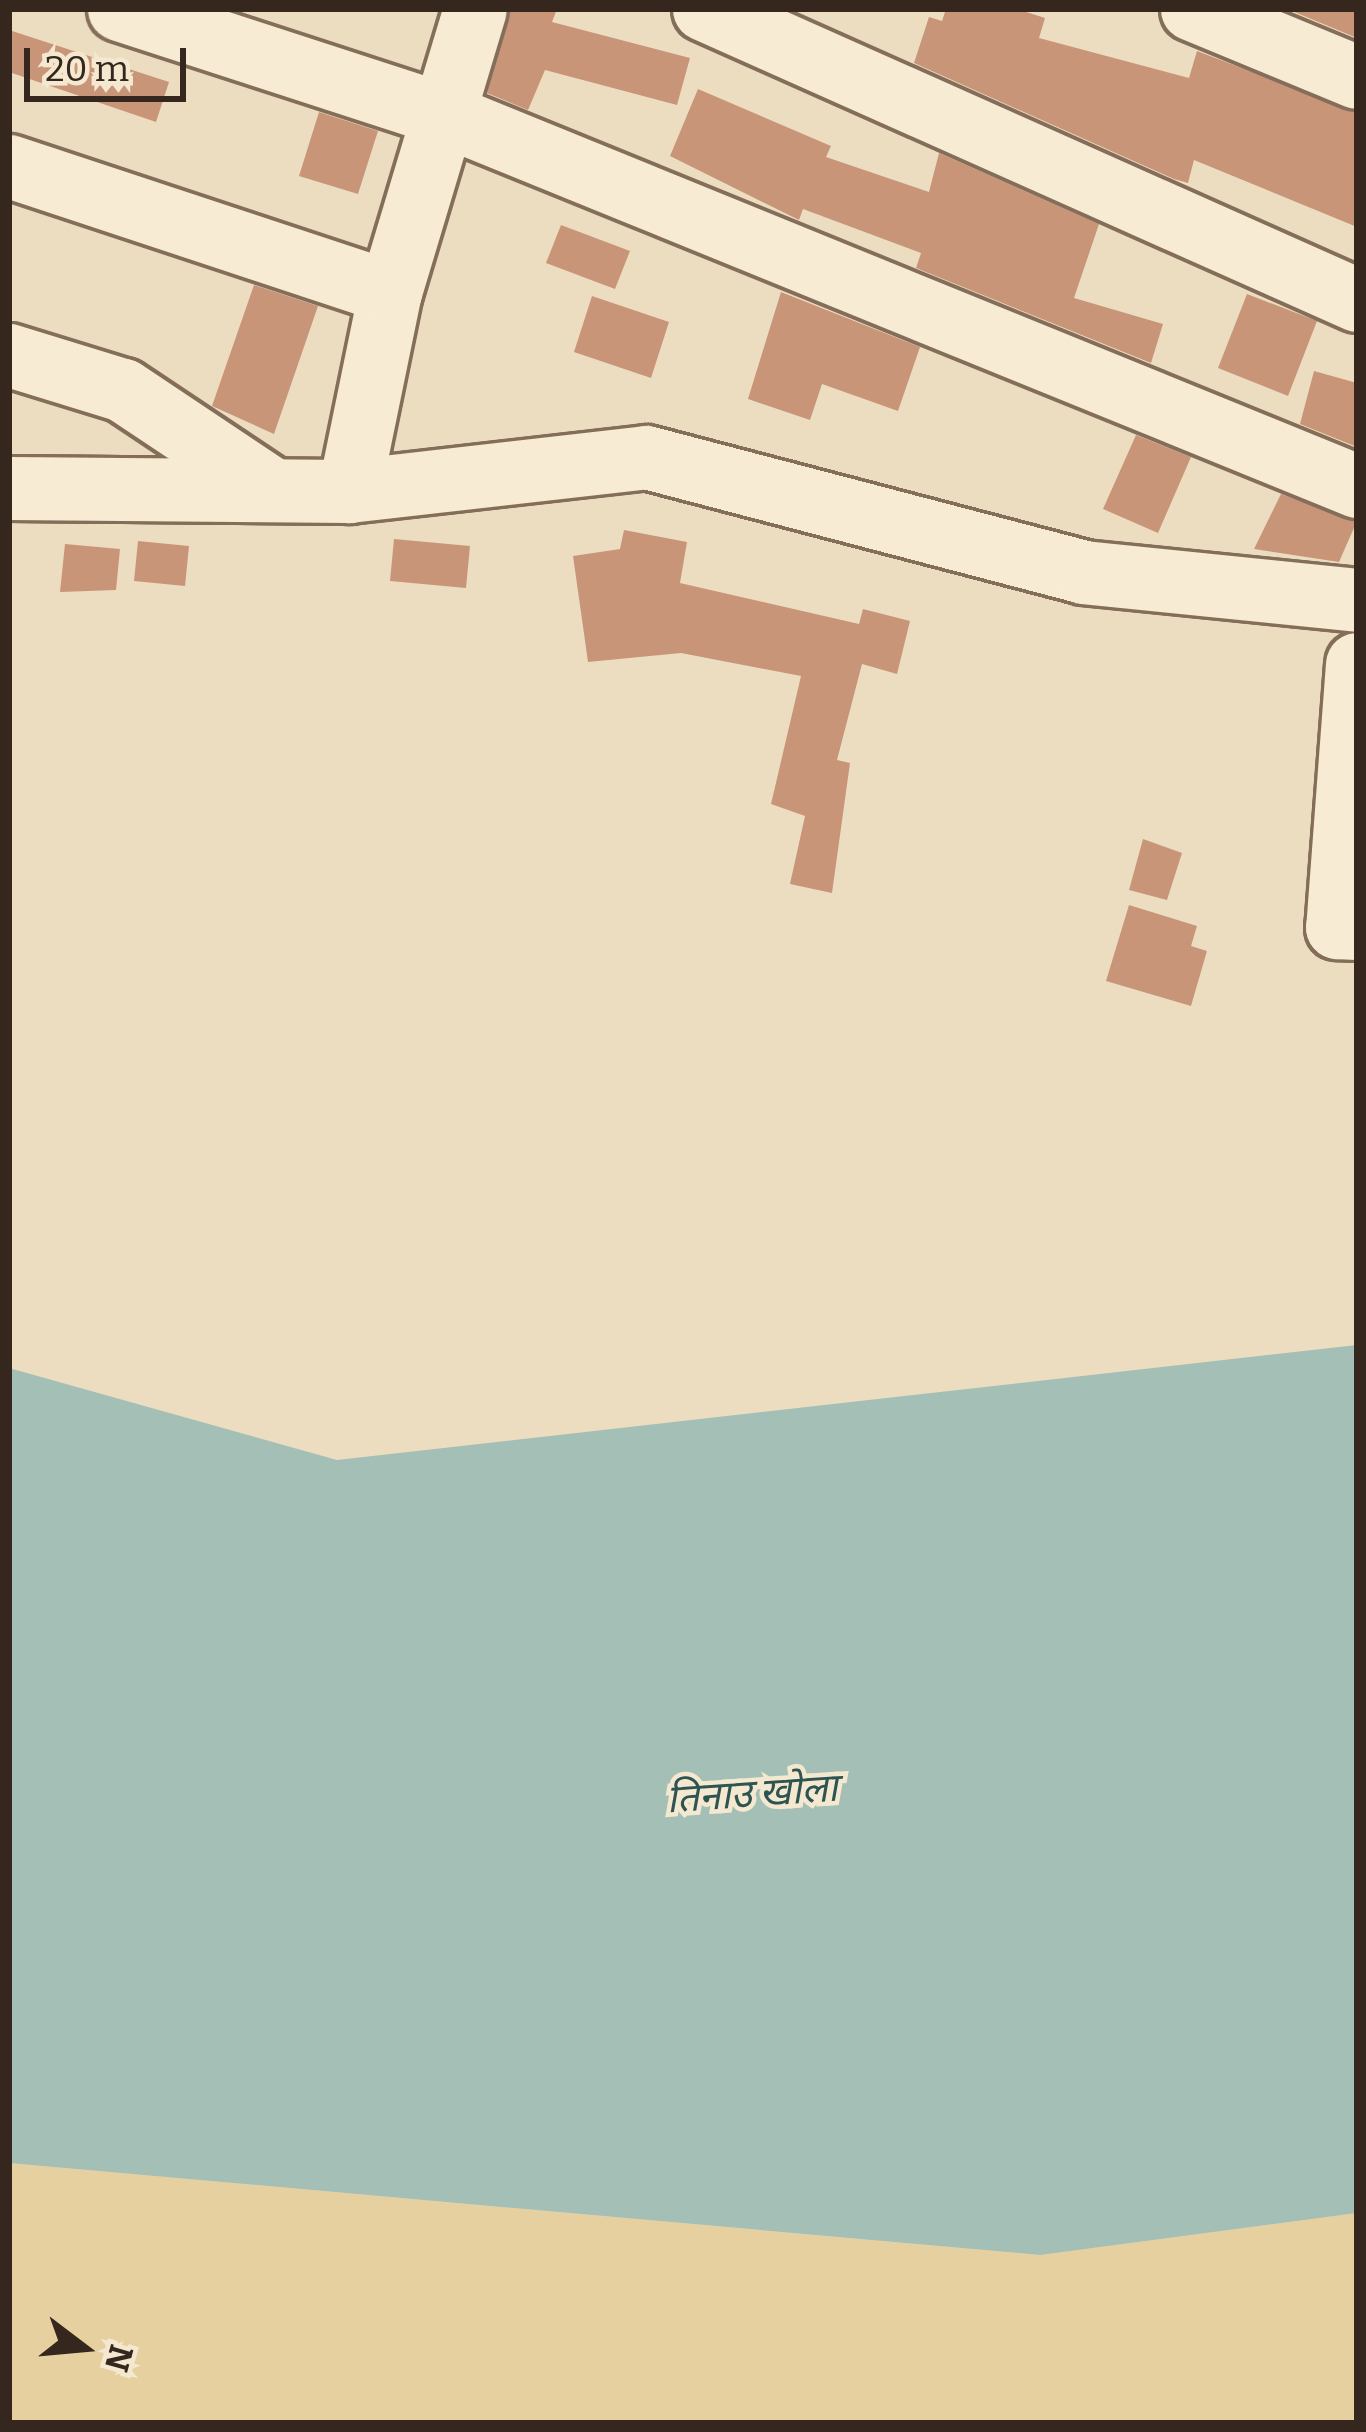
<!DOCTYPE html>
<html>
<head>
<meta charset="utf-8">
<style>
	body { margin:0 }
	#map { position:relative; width:1366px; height:2432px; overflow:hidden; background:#ecddc1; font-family:Bitter,"Noto Sans Devanagari",serif }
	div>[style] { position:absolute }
	.sand>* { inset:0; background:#e7d09f }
	.water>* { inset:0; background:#a4bfb5 }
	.building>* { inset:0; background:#c99578 }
	.roads { filter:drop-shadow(3px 0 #856e59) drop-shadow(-3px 0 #856e59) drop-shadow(0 3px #856e59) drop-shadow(0 -3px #856e59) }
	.street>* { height:63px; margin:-31.5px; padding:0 31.5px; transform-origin:31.5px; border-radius:31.5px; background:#f7ebd4 }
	span { translate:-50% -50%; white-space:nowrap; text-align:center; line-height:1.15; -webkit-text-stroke:9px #f4e8d0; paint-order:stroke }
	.water-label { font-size:39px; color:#2d5450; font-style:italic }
	.frame { position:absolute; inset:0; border:12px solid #35271d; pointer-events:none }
	.north { position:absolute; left:24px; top:2288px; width:120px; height:120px; -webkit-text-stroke:9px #f4e8d0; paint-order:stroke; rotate:106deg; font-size:33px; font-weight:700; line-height:48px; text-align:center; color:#35271d }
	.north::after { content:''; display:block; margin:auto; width:42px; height:54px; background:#35271d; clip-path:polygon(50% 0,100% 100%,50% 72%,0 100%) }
	.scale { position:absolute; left:24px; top:48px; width:162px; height:54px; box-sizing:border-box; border:6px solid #35271d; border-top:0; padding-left:15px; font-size:36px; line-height:42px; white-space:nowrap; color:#35271d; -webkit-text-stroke:9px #f4e8d0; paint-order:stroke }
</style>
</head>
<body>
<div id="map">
	<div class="sand">
		<div style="clip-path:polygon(9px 2163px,1040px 2255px,1357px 2213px,1357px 2423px,9px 2423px)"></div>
	</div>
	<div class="water">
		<div style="clip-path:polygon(1357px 1345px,1357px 2213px,1040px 2255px,9px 2163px,9px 1368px,337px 1460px)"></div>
	</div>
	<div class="building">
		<div style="clip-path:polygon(510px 9px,557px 9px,552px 22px,690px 58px,677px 105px,545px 70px,528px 110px,487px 93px)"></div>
		<div style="clip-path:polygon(946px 9px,1017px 9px,1045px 18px,1039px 38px,1189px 78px,1197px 51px,1357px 112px,1357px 227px,1194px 160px,1188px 183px,1174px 179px,914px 63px,929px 17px,942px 21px)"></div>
		<div style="clip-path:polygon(1293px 9px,1357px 9px,1357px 38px,1292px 11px)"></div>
		<div style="clip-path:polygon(9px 30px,169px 82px,156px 122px,9px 72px)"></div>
		<div style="clip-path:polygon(698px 89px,831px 146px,826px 157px,929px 192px,939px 153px,1099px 224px,1074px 298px,1163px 324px,1151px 363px,916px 268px,921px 253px,803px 209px,799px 220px,670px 156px)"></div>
		<div style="clip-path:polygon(319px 112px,378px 131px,358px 194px,299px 176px)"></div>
		<div style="clip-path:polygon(561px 225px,630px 251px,615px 289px,546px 263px)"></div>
		<div style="clip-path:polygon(254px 285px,318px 306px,274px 434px,212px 406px)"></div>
		<div style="clip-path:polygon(781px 292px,920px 347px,898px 411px,822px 384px,810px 420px,748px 399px)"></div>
		<div style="clip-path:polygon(1247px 294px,1317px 321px,1288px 396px,1218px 368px)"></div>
		<div style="clip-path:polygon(592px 296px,669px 322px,651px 378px,574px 352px)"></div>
		<div style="clip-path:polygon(1314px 371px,1357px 383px,1357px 447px,1300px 424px)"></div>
		<div style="clip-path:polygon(1136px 435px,1191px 457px,1158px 533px,1103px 509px)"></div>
		<div style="clip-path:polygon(1281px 494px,1357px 521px,1339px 562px,1254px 549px)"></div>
		<div style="clip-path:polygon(624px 530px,687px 542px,680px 583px,859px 624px,863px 609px,910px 621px,897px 674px,862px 664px,837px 760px,850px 763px,832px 893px,790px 884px,805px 816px,771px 804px,801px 676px,681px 653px,588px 662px,573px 556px,620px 549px)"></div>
		<div style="clip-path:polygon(394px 539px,470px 546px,466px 588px,390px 581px)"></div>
		<div style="clip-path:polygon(138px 541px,189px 546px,185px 586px,134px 581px)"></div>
		<div style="clip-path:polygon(65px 544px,120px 549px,116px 590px,60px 592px)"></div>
		<div style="clip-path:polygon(1143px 839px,1182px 853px,1167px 900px,1129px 890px)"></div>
		<div style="clip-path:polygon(1129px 905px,1197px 926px,1191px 946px,1207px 951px,1191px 1006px,1106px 981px)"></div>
	</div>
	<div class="roads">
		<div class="street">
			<div style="left:119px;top:9px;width:341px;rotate:18deg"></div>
			<div style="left:443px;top:114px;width:987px;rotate:22.15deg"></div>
			<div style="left:704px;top:9px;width:715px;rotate:24.02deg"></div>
			<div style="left:1192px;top:9px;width:178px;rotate:22.4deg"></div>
			<div style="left:9px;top:166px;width:401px;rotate:18.3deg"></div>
			<div style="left:9px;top:355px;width:119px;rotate:17.1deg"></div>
			<div style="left:123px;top:390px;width:180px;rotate:33.7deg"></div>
			<div style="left:9px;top:488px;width:340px;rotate:0.5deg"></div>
			<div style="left:349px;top:491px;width:299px;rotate:-6.5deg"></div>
			<div style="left:646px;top:457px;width:452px;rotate:14.7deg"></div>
			<div style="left:1083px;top:572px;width:275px;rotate:5.8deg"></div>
			<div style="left:349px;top:491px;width:203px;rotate:-78.4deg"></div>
			<div style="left:390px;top:292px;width:295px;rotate:-73.3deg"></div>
			<div style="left:1357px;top:664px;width:264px;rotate:94.3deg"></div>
			<div style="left:1337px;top:927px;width:20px;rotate:3deg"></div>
		</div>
	</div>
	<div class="water-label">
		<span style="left:752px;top:1794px;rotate:-4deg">तिनाउ खोला</span>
	</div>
	<div class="frame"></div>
	<div class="north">N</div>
	<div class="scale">20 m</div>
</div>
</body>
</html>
